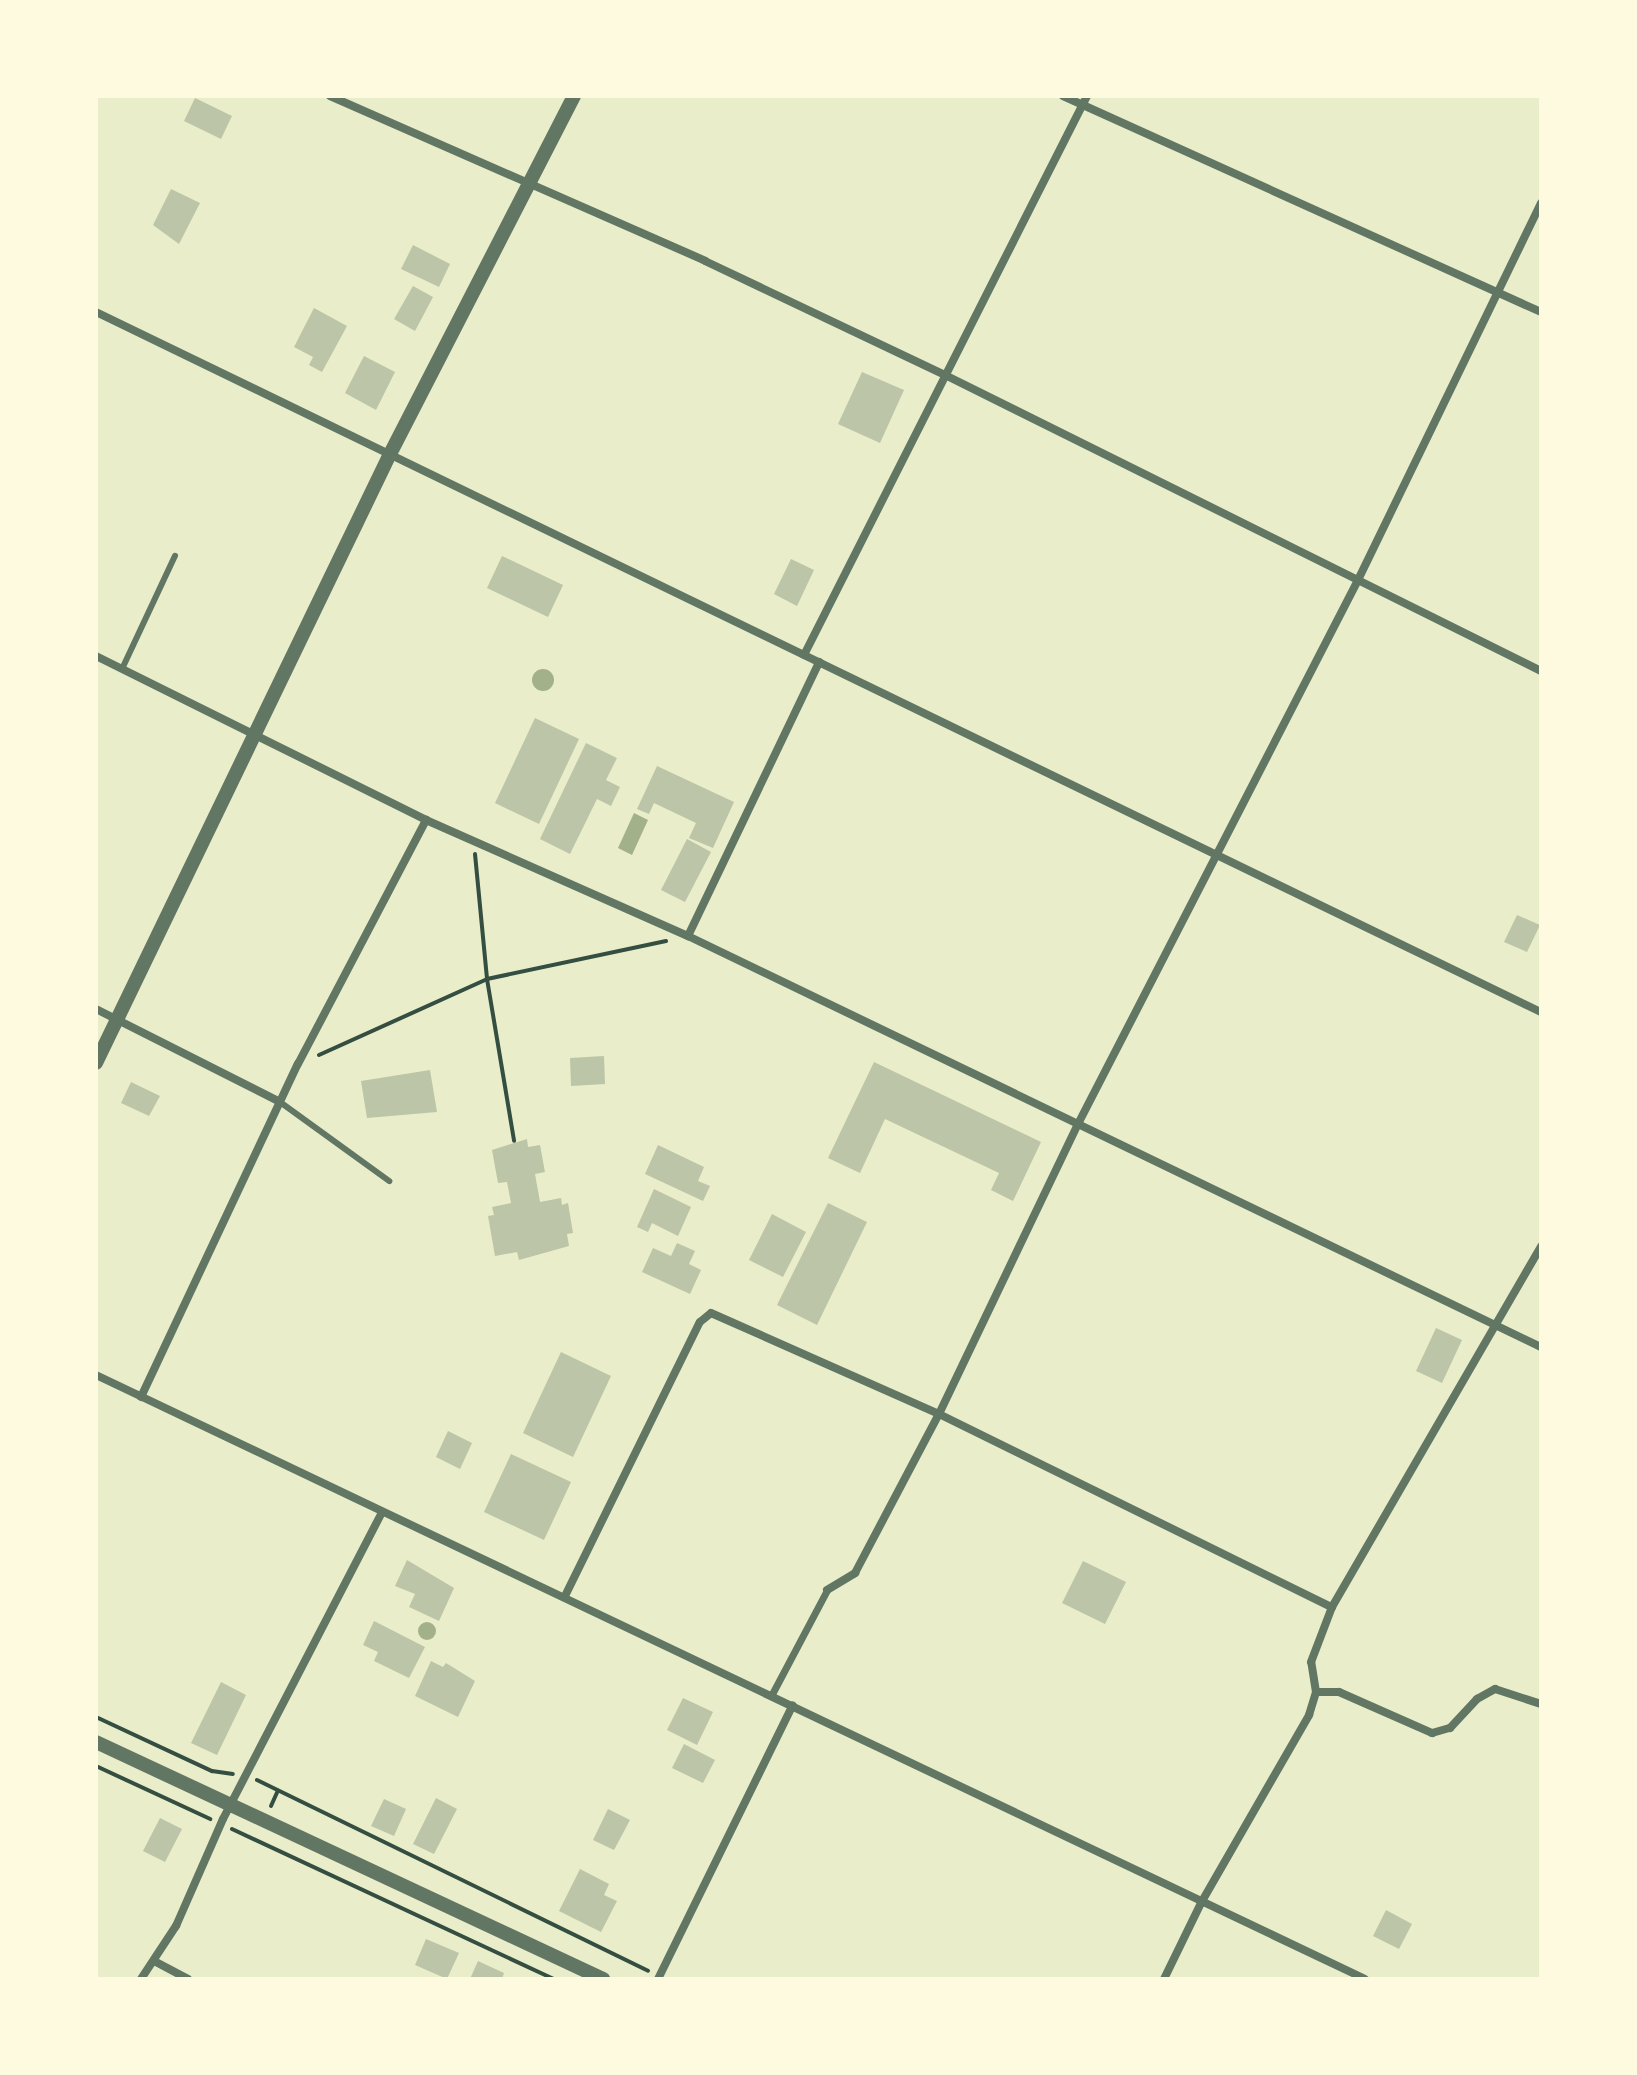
<!DOCTYPE html>
<html>
<head>
<meta charset="utf-8">
<style>
	body { margin:0 }
	#map { position:relative; width:1637px; height:2075px; overflow:hidden; background:#e9edc9; font-family:"DM Sans",sans-serif }
	div>[style] { position:absolute }
	.water>* { inset:0; background:#a3b18a }
	.round { border-radius:50% }
	.building>* { inset:0; background:#bcc5a7 }
	.path>* { height:4px; margin:-2px; padding:0 2px; transform-origin:2px; border-radius:2px; background:#344e41 }
	.service>* { height:6px; margin:-3px; padding:0 3px; transform-origin:3px; border-radius:3px; background:#617663 }
	.pedestrian>* { height:7px; margin:-3.5px; padding:0 3.5px; transform-origin:3.5px; border-radius:3.5px; background:#617663 }
	.minor>* { height:8px; margin:-4px; padding:0 4px; transform-origin:4px; border-radius:4px; background:#617663 }
	.tertiary>* { height:14px; margin:-7px; padding:0 7px; transform-origin:7px; border-radius:7px; background:#617663 }
	span { translate:-50% -50%; white-space:nowrap; text-align:center; line-height:1.15; -webkit-text-stroke:8px #fefae0; paint-order:stroke }
	.frame { position:absolute; inset:0; border:98px solid #fefae0; pointer-events:none }
</style>
</head>
<body>
<div id="map">
	<div class="water">
		<div class="round" style="left:532px;top:669px;width:22px;height:22px"></div>
		<div style="clip-path:polygon(634px 813px,648px 820px,632px 855px,618px 848px)"></div>
		<div class="round" style="left:418px;top:1622px;width:18px;height:18px"></div>
	</div>
	<div class="building">
		<div style="clip-path:polygon(195px 98px,232px 116px,221px 139px,184px 121px)"></div>
		<div style="clip-path:polygon(171px 189px,200px 203px,179px 244px,153px 225px)"></div>
		<div style="clip-path:polygon(413px 245px,450px 264px,439px 287px,401px 269px)"></div>
		<div style="clip-path:polygon(413px 286px,433px 297px,415px 331px,394px 319px)"></div>
		<div style="clip-path:polygon(314px 308px,347px 326px,322px 372px,309px 365px,313px 357px,294px 347px)"></div>
		<div style="clip-path:polygon(364px 356px,395px 372px,376px 410px,345px 393px)"></div>
		<div style="clip-path:polygon(862px 372px,904px 390px,880px 443px,838px 424px)"></div>
		<div style="clip-path:polygon(502px 556px,563px 585px,548px 617px,487px 588px)"></div>
		<div style="clip-path:polygon(791px 559px,814px 570px,797px 606px,774px 594px)"></div>
		<div style="clip-path:polygon(535px 718px,579px 739px,539px 824px,495px 803px)"></div>
		<div style="clip-path:polygon(586px 743px,617px 758px,606px 780px,620px 787px,611px 806px,597px 799px,570px 854px,540px 839px)"></div>
		<div style="clip-path:polygon(657px 766px,734px 802px,713px 848px,689px 838px,696px 823px,654px 803px,649px 814px,637px 809px)"></div>
		<div style="clip-path:polygon(687px 839px,711px 852px,685px 902px,661px 890px)"></div>
		<div style="clip-path:polygon(1517px 915px,1540px 925px,1527px 952px,1504px 942px)"></div>
		<div style="clip-path:polygon(604px 1056px,605px 1084px,571px 1086px,570px 1058px)"></div>
		<div style="clip-path:polygon(874px 1062px,1041px 1142px,1013px 1201px,991px 1190px,999px 1173px,885px 1119px,860px 1173px,828px 1158px)"></div>
		<div style="clip-path:polygon(430px 1070px,437px 1112px,367px 1118px,361px 1081px)"></div>
		<div style="clip-path:polygon(131px 1082px,160px 1096px,149px 1116px,121px 1103px)"></div>
		<div style="clip-path:polygon(527px 1139px,528px 1147px,540px 1145px,545px 1172px,535px 1174px,540px 1202px,561px 1198px,562px 1205px,568px 1203px,573px 1233px,567px 1234px,569px 1246px,519px 1260px,517px 1252px,495px 1256px,488px 1216px,494px 1215px,492px 1207px,511px 1203px,507px 1182px,498px 1183px,492px 1150px)"></div>
		<div style="clip-path:polygon(658px 1145px,704px 1167px,698px 1181px,710px 1186px,703px 1201px,645px 1174px)"></div>
		<div style="clip-path:polygon(654px 1189px,691px 1207px,678px 1236px,652px 1223px,648px 1232px,637px 1227px)"></div>
		<div style="clip-path:polygon(828px 1203px,867px 1222px,817px 1325px,777px 1305px)"></div>
		<div style="clip-path:polygon(772px 1214px,806px 1232px,783px 1277px,749px 1260px)"></div>
		<div style="clip-path:polygon(677px 1243px,695px 1251px,689px 1264px,701px 1270px,690px 1294px,642px 1272px,653px 1248px,671px 1256px)"></div>
		<div style="clip-path:polygon(1436px 1328px,1462px 1340px,1442px 1383px,1416px 1371px)"></div>
		<div style="clip-path:polygon(561px 1352px,611px 1376px,573px 1457px,523px 1433px)"></div>
		<div style="clip-path:polygon(448px 1431px,472px 1443px,460px 1469px,436px 1457px)"></div>
		<div style="clip-path:polygon(511px 1454px,571px 1482px,544px 1540px,484px 1512px)"></div>
		<div style="clip-path:polygon(407px 1560px,454px 1588px,439px 1621px,409px 1607px,415px 1594px,395px 1586px)"></div>
		<div style="clip-path:polygon(1083px 1561px,1126px 1582px,1105px 1624px,1062px 1603px)"></div>
		<div style="clip-path:polygon(374px 1621px,425px 1647px,409px 1678px,374px 1661px,378px 1652px,363px 1645px)"></div>
		<div style="clip-path:polygon(431px 1661px,443px 1667px,446px 1663px,475px 1681px,458px 1717px,415px 1696px)"></div>
		<div style="clip-path:polygon(221px 1682px,246px 1695px,217px 1755px,191px 1743px)"></div>
		<div style="clip-path:polygon(683px 1698px,713px 1712px,697px 1745px,667px 1730px)"></div>
		<div style="clip-path:polygon(684px 1744px,715px 1760px,703px 1783px,672px 1768px)"></div>
		<div style="clip-path:polygon(436px 1798px,457px 1809px,434px 1854px,413px 1844px)"></div>
		<div style="clip-path:polygon(384px 1799px,406px 1809px,394px 1836px,371px 1826px)"></div>
		<div style="clip-path:polygon(608px 1809px,630px 1820px,614px 1850px,593px 1840px)"></div>
		<div style="clip-path:polygon(160px 1818px,182px 1829px,165px 1862px,143px 1851px)"></div>
		<div style="clip-path:polygon(580px 1869px,609px 1884px,604px 1895px,617px 1901px,601px 1932px,559px 1911px)"></div>
		<div style="clip-path:polygon(1386px 1910px,1412px 1924px,1399px 1949px,1373px 1936px)"></div>
		<div style="clip-path:polygon(426px 1939px,459px 1953px,447px 1979px,415px 1965px)"></div>
		<div style="clip-path:polygon(478px 1961px,504px 1973px,502px 1979px,470px 1979px)"></div>
	</div>
	<div class="path">
		<div style="left:475px;top:854px;width:126px;rotate:84.5deg"></div>
		<div style="left:487px;top:979px;width:164px;rotate:80.5deg"></div>
		<div style="left:319px;top:1055px;width:184px;rotate:-24.3deg"></div>
		<div style="left:487px;top:979px;width:183px;rotate:-12deg"></div>
		<div style="left:96px;top:1717px;width:128px;rotate:25deg"></div>
		<div style="left:212px;top:1771px;width:21px;rotate:8deg"></div>
		<div style="left:96px;top:1766px;width:126px;rotate:24.9deg"></div>
		<div style="left:257px;top:1780px;width:435px;rotate:26deg"></div>
		<div style="left:271px;top:1806px;width:17px;rotate:-66deg"></div>
		<div style="left:232px;top:1829px;width:355px;rotate:25deg"></div>
	</div>
	<div class="service">
		<div style="left:122px;top:669px;width:125px;rotate:-64.9deg"></div>
		<div style="left:280px;top:1102px;width:135px;rotate:35.9deg"></div>
	</div>
	<div class="pedestrian">
		<div style="left:772px;top:1694px;width:118px;rotate:-62.1deg"></div>
	</div>
	<div class="minor">
		<div style="left:330px;top:96px;width:410px;rotate:23.7deg"></div>
		<div style="left:705px;top:261px;width:263px;rotate:25.4deg"></div>
		<div style="left:943px;top:374px;width:668px;rotate:26.41deg"></div>
		<div style="left:1063px;top:96px;width:525px;rotate:24.32deg"></div>
		<div style="left:96px;top:312px;width:1606px;rotate:25.85deg"></div>
		<div style="left:804px;top:655px;width:627px;rotate:-63.15deg"></div>
		<div style="left:96px;top:656px;width:369px;rotate:26.4deg"></div>
		<div style="left:426px;top:820px;width:287px;rotate:23.9deg"></div>
		<div style="left:688px;top:936px;width:947px;rotate:25.73deg"></div>
		<div style="left:688px;top:936px;width:304px;rotate:-64.4deg"></div>
		<div style="left:96px;top:1009px;width:206px;rotate:26.8deg"></div>
		<div style="left:96px;top:1375px;width:1405px;rotate:25.45deg"></div>
		<div style="left:141px;top:1397px;width:368px;rotate:-64.8deg"></div>
		<div style="left:298px;top:1064px;width:276px;rotate:-62.3deg"></div>
		<div style="left:827px;top:1590px;width:33px;rotate:-31deg"></div>
		<div style="left:855px;top:1573px;width:180px;rotate:-62.2deg"></div>
		<div style="left:939px;top:1414px;width:322px;rotate:-64.4deg"></div>
		<div style="left:1078px;top:1124px;width:612px;rotate:-62.76deg"></div>
		<div style="left:1358px;top:580px;width:419px;rotate:-64.1deg"></div>
		<div style="left:565px;top:1596px;width:305px;rotate:-63.8deg"></div>
		<div style="left:700px;top:1322px;width:14px;rotate:-39deg"></div>
		<div style="left:711px;top:1313px;width:249px;rotate:23.9deg"></div>
		<div style="left:939px;top:1414px;width:438px;rotate:26.2deg"></div>
		<div style="left:1316px;top:1692px;width:23px"></div>
		<div style="left:1339px;top:1692px;width:102px;rotate:23.8deg"></div>
		<div style="left:1432px;top:1733px;width:19px;rotate:-16deg"></div>
		<div style="left:1450px;top:1728px;width:40px;rotate:-47deg"></div>
		<div style="left:1477px;top:1699px;width:21px;rotate:-29deg"></div>
		<div style="left:1495px;top:1689px;width:48px;rotate:18.1deg"></div>
		<div style="left:156px;top:1962px;width:36px;rotate:28deg"></div>
		<div style="left:141px;top:1979px;width:64px;rotate:-56.6deg"></div>
		<div style="left:176px;top:1926px;width:117px;rotate:-66.3deg"></div>
		<div style="left:223px;top:1819px;width:343px;rotate:-62.6deg"></div>
		<div style="left:658px;top:1979px;width:305px;rotate:-63.8deg"></div>
		<div style="left:1164px;top:1979px;width:85px;rotate:-64deg"></div>
		<div style="left:1201px;top:1903px;width:217px;rotate:-60.1deg"></div>
		<div style="left:1309px;top:1715px;width:24px;rotate:-73deg"></div>
		<div style="left:1316px;top:1692px;width:30px;rotate:-99deg"></div>
		<div style="left:1311px;top:1662px;width:59px;rotate:-69.1deg"></div>
		<div style="left:1332px;top:1607px;width:417px;rotate:-59.9deg"></div>
	</div>
	<div class="tertiary">
		<div style="left:96px;top:1063px;width:674px;rotate:-64.23deg"></div>
		<div style="left:389px;top:456px;width:405px;rotate:-62.8deg"></div>
		<div style="left:96px;top:1742px;width:560px;rotate:25.05deg"></div>
	</div>
	<div class="frame"></div>
</div>
</body>
</html>
